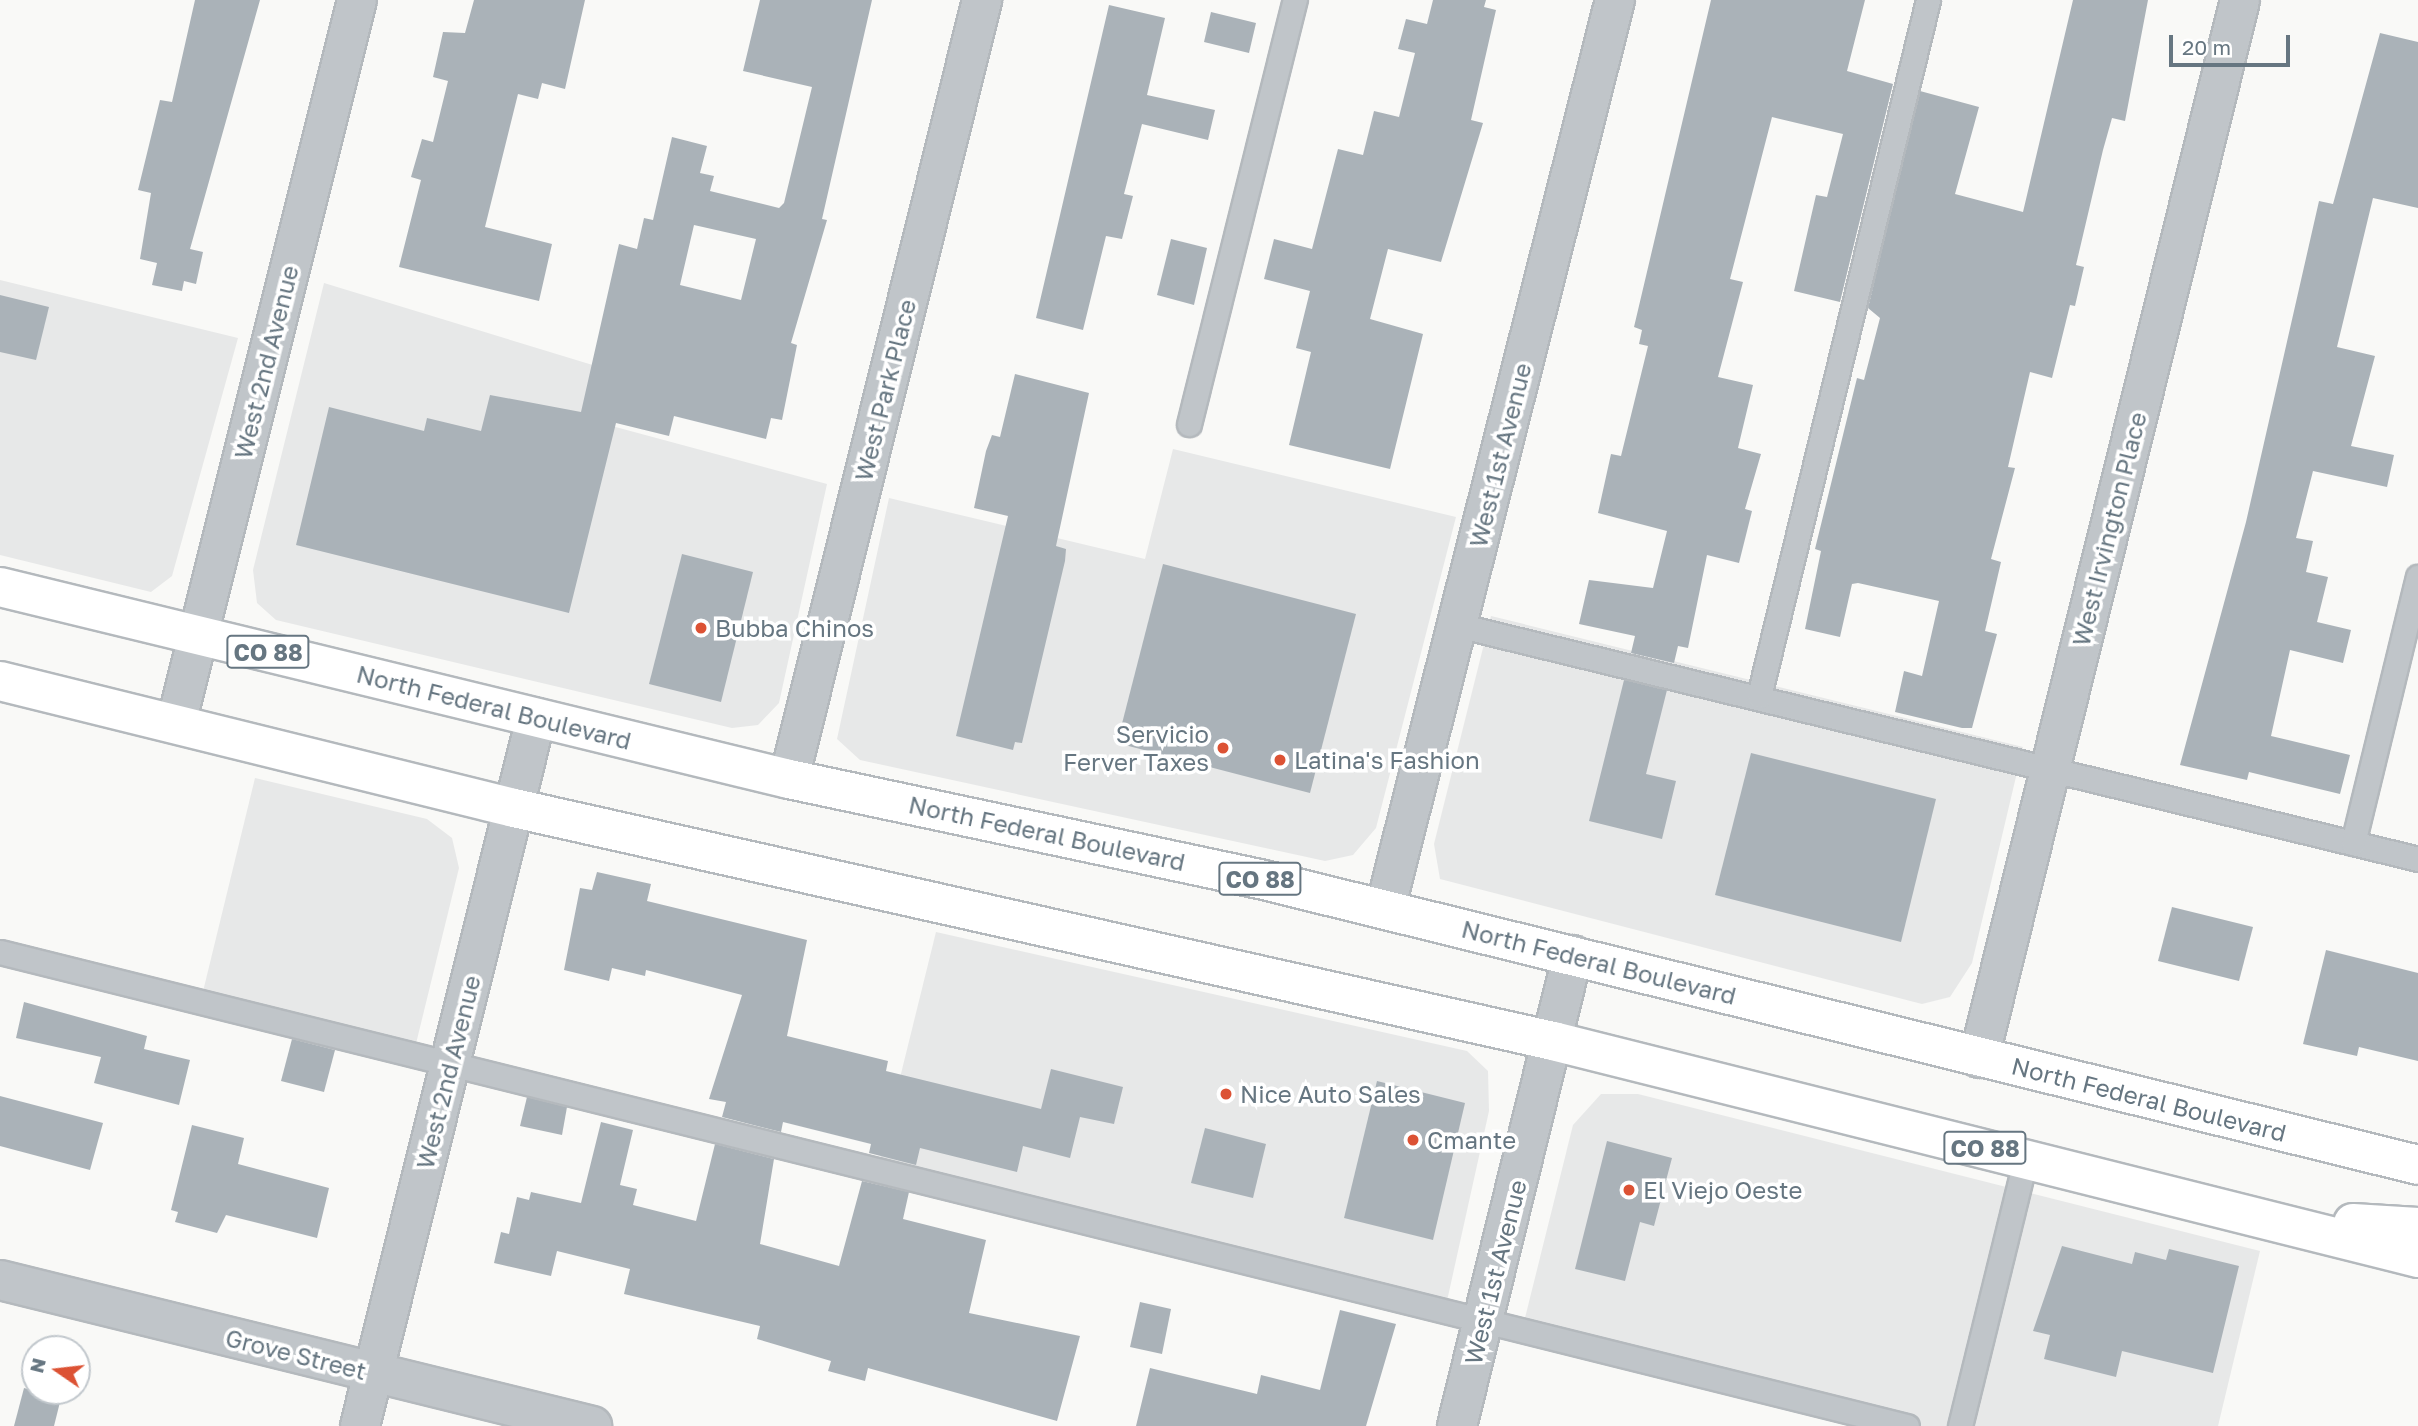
<!DOCTYPE html>
<html>
<head>
<meta charset="utf-8">
<style>
	body { margin:0 }
	#map { position:relative; width:2418px; height:1426px; overflow:hidden; background:#f9f9f7; font-family:"Golos Text",sans-serif }
	div>[style] { position:absolute }
	.built>* { inset:0; background:#e7e8e8 }
	.building>* { inset:0; background:#aab2b8 }
	.roads { filter:drop-shadow(2px 0 #b4b9bd) drop-shadow(-2px 0 #b4b9bd) drop-shadow(0 2px #b4b9bd) drop-shadow(0 -2px #b4b9bd) }
	.service>* { height:23px; margin:-11.5px; padding:0 11.5px; transform-origin:11.5px; border-radius:11.5px; background:#c0c5c9 }
	.minor>* { height:38px; margin:-19px; padding:0 19px; transform-origin:19px; border-radius:19px; background:#c0c5c9 }
	.tertiary>* { height:38px; margin:-19px; padding:0 19px; transform-origin:19px; border-radius:19px; background:#c0c5c9 }
	.primary>* { height:38px; margin:-19px; padding:0 19px; transform-origin:19px; border-radius:19px; background:#fff }
	.dots>* { width:19px; height:19px; translate:-50% -50%; box-sizing:border-box; border:4px solid #fff; border-radius:50% }
	span { translate:-50% -50%; white-space:nowrap; text-align:center; line-height:1.15; -webkit-text-stroke:7px #fff; paint-order:stroke }
	.shield-label span { padding:2px 5px; background:#fff; border:2px solid; border-radius:5px; -webkit-text-stroke-width:0 }
	.shield-label { font-size:23px; color:#667681; font-weight:700 }
	.street-label { font-size:24px; color:#667681 }
	.poi-label { font-size:24px; color:#667681 }
	.left { translate:0 -50%; text-align:left }
	.right { translate:-100% -50%; text-align:right }
	.north { position:absolute; left:21px; top:1335px; width:70px; height:70px; box-sizing:border-box; background:#fff; border:2px solid #c2c8cd; border-radius:50%; rotate:284deg; font-size:19px; font-weight:700; line-height:28px; text-align:center; color:#667681 }
	.north::after { content:''; display:block; margin:auto; width:24px; height:32px; background:#dc5234; clip-path:polygon(50% 0,100% 100%,50% 72%,0 100%) }
	.scale { position:absolute; left:2169px; top:35px; width:121px; height:32px; box-sizing:border-box; border:4px solid #667681; border-top:0; padding-left:9px; font-size:21px; line-height:24px; white-space:nowrap; color:#667681; -webkit-text-stroke:5px #fff; paint-order:stroke }
</style>
</head>
<body>
<div id="map">
	<div class="built">
		<div style="clip-path:polygon(0 280px,238px 338px,172px 576px,151px 592px,0 555px)"></div>
		<div style="clip-path:polygon(324px 283px,609px 370px,597px 422px,827px 484px,779px 703px,758px 725px,732px 728px,276px 620px,257px 603px,253px 570px)"></div>
		<div style="clip-path:polygon(1173px 449px,1456px 517px,1376px 828px,1353px 855px,1325px 861px,860px 760px,837px 739px,889px 498px,1145px 559px)"></div>
		<div style="clip-path:polygon(1491px 616px,2023px 747px,1972px 963px,1950px 997px,1922px 1004px,1440px 879px,1434px 844px)"></div>
		<div style="clip-path:polygon(255px 778px,427px 819px,452px 838px,459px 868px,411px 1064px,198px 1012px)"></div>
		<div style="clip-path:polygon(936px 932px,1467px 1051px,1488px 1071px,1489px 1111px,1443px 1319px,875px 1179px)"></div>
		<div style="clip-path:polygon(1601px 1094px,1638px 1094px,2260px 1251px,2218px 1426px,1870px 1426px,1520px 1338px,1573px 1125px)"></div>
	</div>
	<div class="building">
		<div style="clip-path:polygon(195px 0,260px 0,190px 249px,203px 252px,196px 284px,184px 281px,182px 291px,152px 285px,157px 263px,140px 259px,151px 193px,138px 190px,160px 100px,172px 102px)"></div>
		<div style="clip-path:polygon(474px 0,585px 0,565px 89px,542px 83px,538px 99px,518px 94px,485px 227px,552px 244px,539px 301px,399px 267px,421px 180px,411px 177px,422px 139px,433px 142px,448px 81px,433px 77px,443px 32px,465px 33px)"></div>
		<div style="clip-path:polygon(evenodd,760px 0,872px 0,822px 219px,827px 220px,791px 343px,797px 345px,782px 420px,771px 418px,766px 439px,674px 416px,669px 436px,616px 423px,569px 613px,296px 545px,329px 407px,424px 431px,427px 418px,481px 431px,490px 395px,581px 412px,619px 244px,637px 249px,644px 218px,653px 220px,672px 137px,707px 146px,700px 173px,714px 176px,710px 191px,779px 208px,784px 203px,812px 87px,743px 71px,760px 0,694px 225px,756px 239px,741px 300px,680px 285px,694px 225px)"></div>
		<div style="clip-path:polygon(1433px 0,1486px 0,1484px 7px,1496px 10px,1471px 120px,1483px 123px,1441px 262px,1388px 249px,1370px 319px,1423px 334px,1390px 469px,1289px 445px,1311px 352px,1296px 348px,1310px 291px,1264px 279px,1274px 239px,1312px 249px,1338px 149px,1363px 155px,1374px 111px,1399px 117px,1415px 53px,1398px 49px,1406px 19px,1427px 24px)"></div>
		<div style="clip-path:polygon(1711px 0,1865px 0,1847px 71px,1893px 84px,1840px 302px,1794px 291px,1816px 195px,1827px 197px,1843px 134px,1772px 117px,1730px 279px,1743px 282px,1718px 377px,1753px 385px,1738px 448px,1761px 454px,1745px 509px,1752px 511px,1739px 563px,1707px 555px,1688px 648px,1678px 646px,1674px 663px,1631px 653px,1635px 636px,1579px 624px,1589px 580px,1653px 588px,1667px 531px,1598px 513px,1611px 454px,1621px 456px,1648px 346px,1639px 344px,1642px 330px,1634px 327px)"></div>
		<div style="clip-path:polygon(2073px 0,2148px 0,2125px 121px,2112px 118px,2103px 150px,2076px 265px,2084px 267px,2075px 306px,2070px 305px,2052px 378px,2030px 372px,2008px 467px,2015px 468px,1991px 559px,2001px 562px,1985px 631px,1997px 634px,1972px 728px,1962px 728px,1895px 712px,1904px 671px,1922px 676px,1939px 601px,1858px 583px,1852px 584px,1840px 637px,1805px 629px,1821px 551px,1815px 549px,1857px 378px,1864px 380px,1880px 318px,1868px 308px,1920px 91px,1979px 107px,1955px 194px,2023px 212px)"></div>
		<div style="clip-path:polygon(1109px 5px,1165px 18px,1147px 95px,1215px 110px,1208px 140px,1142px 124px,1124px 194px,1133px 196px,1122px 239px,1106px 236px,1083px 330px,1036px 318px)"></div>
		<div style="clip-path:polygon(1211px 12px,1256px 23px,1249px 53px,1204px 42px)"></div>
		<div style="clip-path:polygon(2380px 33px,2418px 42px,2418px 208px,2373px 198px,2337px 347px,2375px 356px,2351px 446px,2394px 455px,2387px 487px,2313px 471px,2296px 538px,2313px 541px,2306px 572px,2328px 577px,2317px 622px,2351px 630px,2343px 663px,2290px 650px,2271px 736px,2350px 755px,2340px 794px,2249px 772px,2247px 780px,2180px 765px,2246px 522px,2319px 201px,2333px 204px)"></div>
		<div style="clip-path:polygon(1171px 239px,1207px 248px,1194px 305px,1157px 295px)"></div>
		<div style="clip-path:polygon(0 295px,49px 307px,36px 360px,0 352px)"></div>
		<div style="clip-path:polygon(1015px 374px,1089px 393px,1056px 546px,1066px 549px,1065px 561px,1022px 743px,1015px 742px,1013px 750px,956px 736px,1008px 516px,974px 508px,986px 451px,992px 435px,1000px 437px)"></div>
		<div style="clip-path:polygon(682px 554px,753px 572px,721px 702px,649px 684px)"></div>
		<div style="clip-path:polygon(1163px 564px,1356px 614px,1310px 793px,1117px 743px)"></div>
		<div style="clip-path:polygon(1624px 680px,1667px 690px,1646px 774px,1676px 781px,1662px 839px,1589px 821px)"></div>
		<div style="clip-path:polygon(1751px 753px,1936px 799px,1901px 942px,1715px 895px)"></div>
		<div style="clip-path:polygon(597px 872px,651px 884px,647px 901px,807px 940px,787px 1036px,888px 1061px,886px 1071px,1041px 1109px,1051px 1069px,1123px 1087px,1114px 1124px,1080px 1117px,1070px 1158px,1023px 1146px,1017px 1172px,920px 1148px,916px 1165px,869px 1153px,871px 1144px,783px 1122px,781px 1132px,722px 1117px,726px 1102px,709px 1099px,742px 995px,646px 970px,645px 976px,612px 968px,609px 981px,564px 970px,580px 888px,592px 890px)"></div>
		<div style="clip-path:polygon(2172px 907px,2253px 927px,2239px 981px,2158px 961px)"></div>
		<div style="clip-path:polygon(2326px 950px,2418px 973px,2418px 1061px,2359px 1047px,2357px 1056px,2303px 1044px)"></div>
		<div style="clip-path:polygon(24px 1002px,147px 1036px,144px 1049px,190px 1060px,179px 1105px,94px 1083px,101px 1057px,16px 1038px)"></div>
		<div style="clip-path:polygon(292px 1039px,335px 1050px,324px 1092px,281px 1081px)"></div>
		<div style="clip-path:polygon(1377px 1081px,1465px 1103px,1433px 1240px,1344px 1218px)"></div>
		<div style="clip-path:polygon(0 1096px,103px 1123px,90px 1170px,0 1146px)"></div>
		<div style="clip-path:polygon(527px 1097px,567px 1107px,562px 1135px,520px 1126px)"></div>
		<div style="clip-path:polygon(601px 1122px,633px 1130px,620px 1185px,637px 1189px,633px 1205px,696px 1221px,715px 1144px,774px 1159px,760px 1244px,839px 1266px,862px 1181px,909px 1192px,903px 1219px,986px 1240px,969px 1313px,1080px 1336px,1057px 1421px,868px 1368px,865px 1381px,828px 1371px,831px 1361px,757px 1339px,760px 1326px,624px 1294px,630px 1269px,557px 1251px,551px 1276px,494px 1263px,501px 1232px,509px 1234px,517px 1197px,529px 1200px,531px 1192px,581px 1203px)"></div>
		<div style="clip-path:polygon(192px 1125px,244px 1138px,238px 1164px,329px 1188px,317px 1238px,226px 1215px,217px 1233px,175px 1222px,178px 1212px,171px 1210px)"></div>
		<div style="clip-path:polygon(1205px 1128px,1266px 1144px,1253px 1198px,1191px 1183px)"></div>
		<div style="clip-path:polygon(1607px 1141px,1672px 1158px,1654px 1226px,1640px 1222px,1625px 1281px,1575px 1269px)"></div>
		<div style="clip-path:polygon(2062px 1246px,2132px 1264px,2135px 1252px,2166px 1260px,2169px 1249px,2239px 1266px,2213px 1373px,2122px 1351px,2116px 1377px,2044px 1359px,2050px 1335px,2033px 1331px)"></div>
		<div style="clip-path:polygon(1140px 1302px,1171px 1309px,1162px 1354px,1130px 1347px)"></div>
		<div style="clip-path:polygon(1340px 1310px,1396px 1324px,1366px 1426px,1136px 1426px,1150px 1368px,1257px 1394px,1261px 1375px,1320px 1390px)"></div>
		<div style="clip-path:polygon(24px 1388px,61px 1398px,54px 1426px,14px 1426px)"></div>
	</div>
	<div class="roads">
		<div class="service">
			<div style="left:1189px;top:424px;width:437px;rotate:-76deg"></div>
			<div style="left:1457px;top:625px;width:989px;rotate:13.68deg"></div>
			<div style="left:1759px;top:696px;width:716px;rotate:-76.35deg"></div>
			<div style="left:2353px;top:843px;width:274px;rotate:-76.3deg"></div>
			<div style="left:0;top:952px;width:1965px;rotate:13.96deg"></div>
			<div style="left:1960px;top:1426px;width:276px;rotate:-76.2deg"></div>
		</div>
		<div class="minor">
			<div style="left:789px;top:779px;width:803px;rotate:-76.08deg"></div>
			<div style="left:1385px;top:909px;width:938px;rotate:-75.8deg"></div>
			<div style="left:1979px;top:1058px;width:1090px;rotate:-76.14deg"></div>
			<div style="left:0;top:1280px;width:610px;rotate:13.85deg"></div>
			<div style="left:360px;top:1426px;width:730px;rotate:-76.04deg"></div>
		</div>
		<div class="tertiary">
			<div style="left:176px;top:724px;width:746px;rotate:-75.96deg"></div>
			<div style="left:1457px;top:1426px;width:485px;rotate:-76.2deg"></div>
		</div>
		<div class="primary">
			<div style="left:0;top:587px;width:812px;rotate:13.68deg"></div>
			<div style="left:789px;top:779px;width:481px;rotate:12deg"></div>
			<div style="left:1260px;top:879px;width:1193px;rotate:13.87deg"></div>
			<div style="left:0;top:681px;width:529px;rotate:13.88deg"></div>
			<div style="left:514px;top:808px;width:1065px;rotate:12.64deg"></div>
			<div style="left:1553px;top:1041px;width:892px;rotate:14.08deg"></div>
			<div style="left:2353px;top:1223px;width:65px;rotate:3.5deg"></div>
		</div>
	</div>
	<div class="dots">
		<div style="left:701px;top:628px;background:#dc5234"></div>
		<div style="left:1223px;top:748px;background:#dc5234"></div>
		<div style="left:1280px;top:760px;background:#dc5234"></div>
		<div style="left:1226px;top:1094px;background:#dc5234"></div>
		<div style="left:1413px;top:1140px;background:#dc5234"></div>
		<div style="left:1629px;top:1190px;background:#dc5234"></div>
	</div>
	<div class="shield-label">
		<span style="left:268px;top:652px">CO 88</span>
		<span style="left:1260px;top:879px">CO 88</span>
		<span style="left:1985px;top:1148px">CO 88</span>
	</div>
	<div class="street-label">
		<span style="left:266px;top:362px;rotate:-76deg">West 2nd Avenue</span>
		<span style="left:885px;top:390px;rotate:-76deg">West Park Place</span>
		<span style="left:1500px;top:455px;rotate:-76deg">West 1st Avenue</span>
		<span style="left:2109px;top:529px;rotate:-76deg">West Irvington Place</span>
		<span style="left:494px;top:707px;rotate:14deg">North Federal Boulevard</span>
		<span style="left:1047px;top:833px;rotate:12deg">North Federal Boulevard</span>
		<span style="left:1599px;top:962px;rotate:14deg">North Federal Boulevard</span>
		<span style="left:448px;top:1072px;rotate:-76deg">West 2nd Avenue</span>
		<span style="left:2149px;top:1099px;rotate:14deg">North Federal Boulevard</span>
		<span style="left:1495px;top:1272px;rotate:-76deg">West 1st Avenue</span>
		<span style="left:296px;top:1354px;rotate:14deg">Grove Street</span>
	</div>
	<div class="poi-label">
		<span class="left" style="left:715px;top:628px">Bubba Chinos</span>
		<span class="right" style="left:1209px;top:748px">Servicio<br>Ferver Taxes</span>
		<span class="left" style="left:1294px;top:760px">Latina's Fashion</span>
		<span class="left" style="left:1240px;top:1094px">Nice Auto Sales</span>
		<span class="left" style="left:1427px;top:1140px">Cmante</span>
		<span class="left" style="left:1643px;top:1190px">El Viejo Oeste</span>
	</div>
	<div class="north">N</div>
	<div class="scale">20 m</div>
</div>
</body>
</html>
